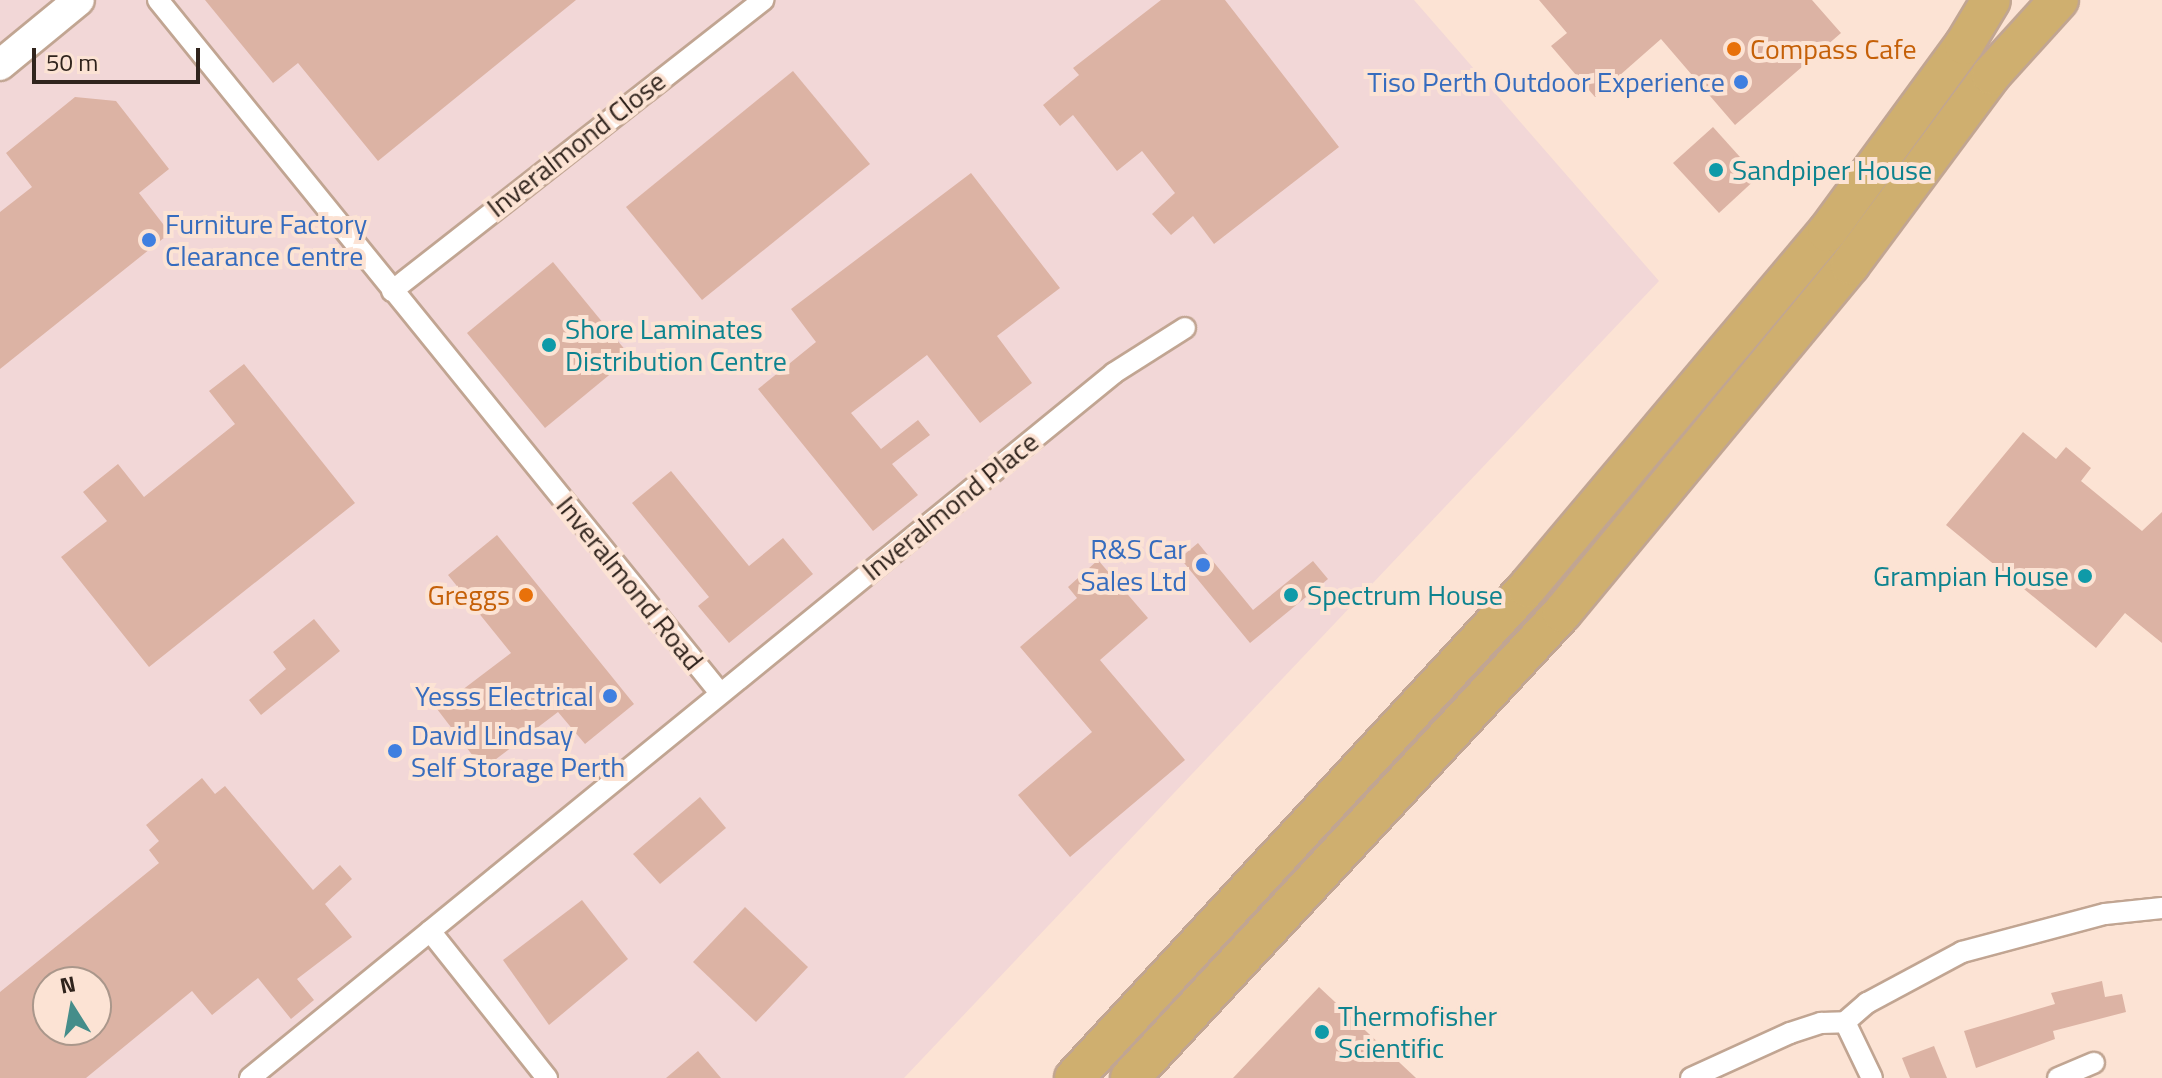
<!DOCTYPE html>
<html>
<head>
<meta charset="utf-8">
<style>
	body { margin:0 }
	#map { position:relative; width:2162px; height:1078px; overflow:hidden; background:#fce3d4; font-family:"Titillium Web",sans-serif }
	div>[style] { position:absolute }
	.industrial>* { inset:0; background:#f2d7d7 }
	.building>* { inset:0; background:#dcb3a4 }
	.roads { filter:drop-shadow(2px 0 #c1a592) drop-shadow(-2px 0 #c1a592) drop-shadow(0 2px #c1a592) drop-shadow(0 -2px #c1a592) }
	.street>* { height:20px; margin:-10px; padding:0 10px; transform-origin:10px; border-radius:10px; background:#fff }
	.secondary>* { height:30px; margin:-15px; padding:0 15px; transform-origin:15px; border-radius:15px; background:#fff }
	.highway>* { height:38px; margin:-19px; padding:0 19px; transform-origin:19px; border-radius:19px; background:#cfaf6f }
	.dots>* { width:22px; height:22px; translate:-50% -50%; box-sizing:border-box; border:4px solid #fce3d4; border-radius:50% }
	span { translate:-50% -50%; white-space:nowrap; text-align:center; line-height:1.15; -webkit-text-stroke:8px #fce3d4; paint-order:stroke }
	.food-label { font-size:28px; color:#c56008 }
	.left { translate:0 -50%; text-align:left }
	.right { translate:-100% -50%; text-align:right }
	.shop-label { font-size:28px; color:#366cbe }
	.street-label { font-size:28px; color:#30241d }
	.culture-label { font-size:28px; color:#0d838f }
	.north { position:absolute; left:32px; top:966px; width:80px; height:80px; box-sizing:border-box; background:#fce3d4; border:2px solid #aa978b; border-radius:50%; rotate:349deg; font-size:22px; font-weight:700; line-height:32px; text-align:center; color:#30241d }
	.north::after { content:''; display:block; margin:auto; width:28px; height:36px; background:#458d8a; clip-path:polygon(50% 0,100% 100%,50% 72%,0 100%) }
	.scale { position:absolute; left:32px; top:48px; width:168px; height:36px; box-sizing:border-box; border:4px solid #30241d; border-top:0; padding-left:10px; font-size:24px; line-height:28px; white-space:nowrap; color:#30241d; -webkit-text-stroke:6px #fce3d4; paint-order:stroke }
</style>
</head>
<body>
<div id="map">
	<div class="industrial">
		<div style="clip-path:polygon(evenodd,0 0,1414px 0,1659px 281px,904px 1078px,0 1078px,0 0,48px 982px,96px 982px,96px 1030px,48px 1030px,48px 982px)"></div>
	</div>
	<div class="building">
		<div style="clip-path:polygon(205px 0,576px 0,378px 161px,298px 63px,273px 83px)"></div>
		<div style="clip-path:polygon(1161px 0,1225px 0,1339px 147px,1214px 244px,1193px 216px,1171px 235px,1152px 214px,1175px 193px,1142px 151px,1117px 171px,1073px 115px,1060px 126px,1043px 105px,1079px 75px,1073px 68px)"></div>
		<div style="clip-path:polygon(1539px 0,1812px 0,1841px 33px,1735px 125px,1661px 39px,1595px 97px,1551px 46px,1567px 33px)"></div>
		<div style="clip-path:polygon(793px 71px,870px 164px,702px 300px,626px 207px)"></div>
		<div style="clip-path:polygon(75px 97px,116px 101px,169px 169px,139px 193px,170px 233px,0 369px,0 212px,32px 187px,6px 153px)"></div>
		<div style="clip-path:polygon(1713px 127px,1758px 177px,1719px 213px,1673px 163px)"></div>
		<div style="clip-path:polygon(971px 173px,1060px 288px,997px 336px,1032px 383px,980px 423px,927px 355px,851px 413px,881px 449px,918px 420px,930px 435px,892px 464px,918px 495px,873px 531px,758px 389px,816px 342px,791px 309px)"></div>
		<div style="clip-path:polygon(553px 262px,631px 357px,545px 428px,467px 333px)"></div>
		<div style="clip-path:polygon(244px 364px,355px 503px,149px 667px,61px 557px,107px 521px,83px 492px,118px 464px,144px 497px,235px 424px,209px 391px)"></div>
		<div style="clip-path:polygon(2023px 432px,2056px 459px,2066px 447px,2091px 468px,2081px 481px,2142px 531px,2162px 512px,2162px 643px,2125px 613px,2096px 648px,1946px 525px)"></div>
		<div style="clip-path:polygon(671px 471px,749px 566px,783px 538px,813px 574px,729px 643px,698px 606px,709px 597px,632px 503px)"></div>
		<div style="clip-path:polygon(497px 535px,634px 704px,585px 744px,558px 712px,483px 769px,437px 709px,511px 653px,448px 575px)"></div>
		<div style="clip-path:polygon(1198px 543px,1253px 610px,1313px 561px,1328px 579px,1250px 643px,1180px 558px)"></div>
		<div style="clip-path:polygon(1098px 560px,1148px 618px,1100px 660px,1185px 760px,1070px 857px,1018px 795px,1092px 732px,1020px 647px,1077px 598px,1068px 587px)"></div>
		<div style="clip-path:polygon(314px 619px,340px 651px,261px 715px,249px 700px,286px 669px,273px 652px)"></div>
		<div style="clip-path:polygon(evenodd,202px 778px,215px 794px,225px 786px,313px 890px,340px 865px,352px 879px,325px 904px,352px 937px,297px 979px,314px 1000px,291px 1019px,258px 978px,212px 1015px,192px 991px,86px 1078px,0 1078px,0 992px,159px 863px,149px 850px,159px 841px,146px 825px,202px 778px,48px 982px,96px 982px,96px 1030px,48px 1030px,48px 982px)"></div>
		<div style="clip-path:polygon(700px 797px,726px 828px,660px 884px,633px 854px)"></div>
		<div style="clip-path:polygon(582px 900px,628px 959px,549px 1025px,503px 960px)"></div>
		<div style="clip-path:polygon(745px 907px,808px 967px,756px 1022px,693px 962px)"></div>
		<div style="clip-path:polygon(2102px 981px,2105px 997px,2122px 994px,2126px 1012px,2053px 1031px,2055px 1039px,1976px 1068px,1964px 1031px,2055px 1004px,2051px 993px)"></div>
		<div style="clip-path:polygon(1319px 987px,1416px 1078px,1233px 1078px)"></div>
		<div style="clip-path:polygon(1934px 1046px,1947px 1078px,1910px 1078px,1902px 1058px)"></div>
		<div style="clip-path:polygon(698px 1051px,721px 1078px,666px 1078px)"></div>
	</div>
	<div class="roads">
		<div class="street">
			<div style="left:158px;top:0;width:892px;rotate:50.96deg"></div>
			<div style="left:392px;top:291px;width:472px;rotate:-38.1deg"></div>
			<div style="left:430px;top:931px;width:188px;rotate:51.5deg"></div>
			<div style="left:1845px;top:1022px;width:62px;rotate:64.3deg"></div>
			<div style="left:250px;top:1078px;width:1115px;rotate:-39.21deg"></div>
			<div style="left:1114px;top:373px;width:84px;rotate:-32.4deg"></div>
			<div style="left:1691px;top:1078px;width:109px;rotate:-24.4deg"></div>
			<div style="left:1790px;top:1033px;width:33px;rotate:-18deg"></div>
			<div style="left:1821px;top:1023px;width:24px;rotate:-2deg"></div>
			<div style="left:1845px;top:1022px;width:29px;rotate:-41deg"></div>
			<div style="left:1867px;top:1003px;width:108px;rotate:-28.2deg"></div>
			<div style="left:1962px;top:952px;width:148px;rotate:-14.9deg"></div>
			<div style="left:2105px;top:914px;width:57px;rotate:-6deg"></div>
			<div style="left:2058px;top:1078px;width:39px;rotate:-23deg"></div>
		</div>
		<div class="secondary">
			<div style="left:0;top:65px;width:102px;rotate:-39.4deg"></div>
		</div>
		<div class="highway">
			<div style="left:1074px;top:1078px;width:667px;rotate:-47.25deg"></div>
			<div style="left:1527px;top:588px;width:466px;rotate:-49.9deg"></div>
			<div style="left:1827px;top:232px;width:232px;rotate:-53.8deg"></div>
			<div style="left:1964px;top:45px;width:52px;rotate:-59deg"></div>
			<div style="left:1130px;top:1078px;width:635px;rotate:-47.11deg"></div>
			<div style="left:1562px;top:613px;width:452px;rotate:-50.4deg"></div>
			<div style="left:1850px;top:265px;width:237px;rotate:-53.4deg"></div>
			<div style="left:1991px;top:75px;width:101px;rotate:-47.8deg"></div>
		</div>
	</div>
	<div class="dots">
		<div style="left:1734px;top:49px;background:#e8710a"></div>
		<div style="left:1741px;top:82px;background:#3f7fe0"></div>
		<div style="left:1716px;top:170px;background:#0f9aa8"></div>
		<div style="left:149px;top:240px;background:#3f7fe0"></div>
		<div style="left:549px;top:345px;background:#0f9aa8"></div>
		<div style="left:1203px;top:565px;background:#3f7fe0"></div>
		<div style="left:2085px;top:576px;background:#0f9aa8"></div>
		<div style="left:526px;top:595px;background:#e8710a"></div>
		<div style="left:1291px;top:595px;background:#0f9aa8"></div>
		<div style="left:610px;top:696px;background:#3f7fe0"></div>
		<div style="left:395px;top:751px;background:#3f7fe0"></div>
		<div style="left:1322px;top:1032px;background:#0f9aa8"></div>
	</div>
	<div class="food-label">
		<span class="left" style="left:1750px;top:49px">Compass Cafe</span>
		<span class="right" style="left:510px;top:595px">Greggs</span>
	</div>
	<div class="shop-label">
		<span class="right" style="left:1725px;top:82px">Tiso Perth Outdoor Experience</span>
		<span class="left" style="left:165px;top:240px">Furniture Factory<br>Clearance Centre</span>
		<span class="right" style="left:1187px;top:565px">R&amp;S Car<br>Sales Ltd</span>
		<span class="right" style="left:594px;top:696px">Yesss Electrical</span>
		<span class="left" style="left:411px;top:751px">David Lindsay<br>Self Storage Perth</span>
	</div>
	<div class="street-label">
		<span style="left:576px;top:144px;rotate:-38deg">Inveralmond Close</span>
		<span style="left:950px;top:506px;rotate:-39deg">Inveralmond Place</span>
		<span style="left:630px;top:583px;rotate:51deg">Inveralmond Road</span>
	</div>
	<div class="culture-label">
		<span class="left" style="left:1732px;top:170px">Sandpiper House</span>
		<span class="left" style="left:565px;top:345px">Shore Laminates<br>Distribution Centre</span>
		<span class="right" style="left:2069px;top:576px">Grampian House</span>
		<span class="left" style="left:1307px;top:595px">Spectrum House</span>
		<span class="left" style="left:1338px;top:1032px">Thermofisher<br>Scientific</span>
	</div>
	<div class="north">N</div>
	<div class="scale">50 m</div>
</div>
</body>
</html>
